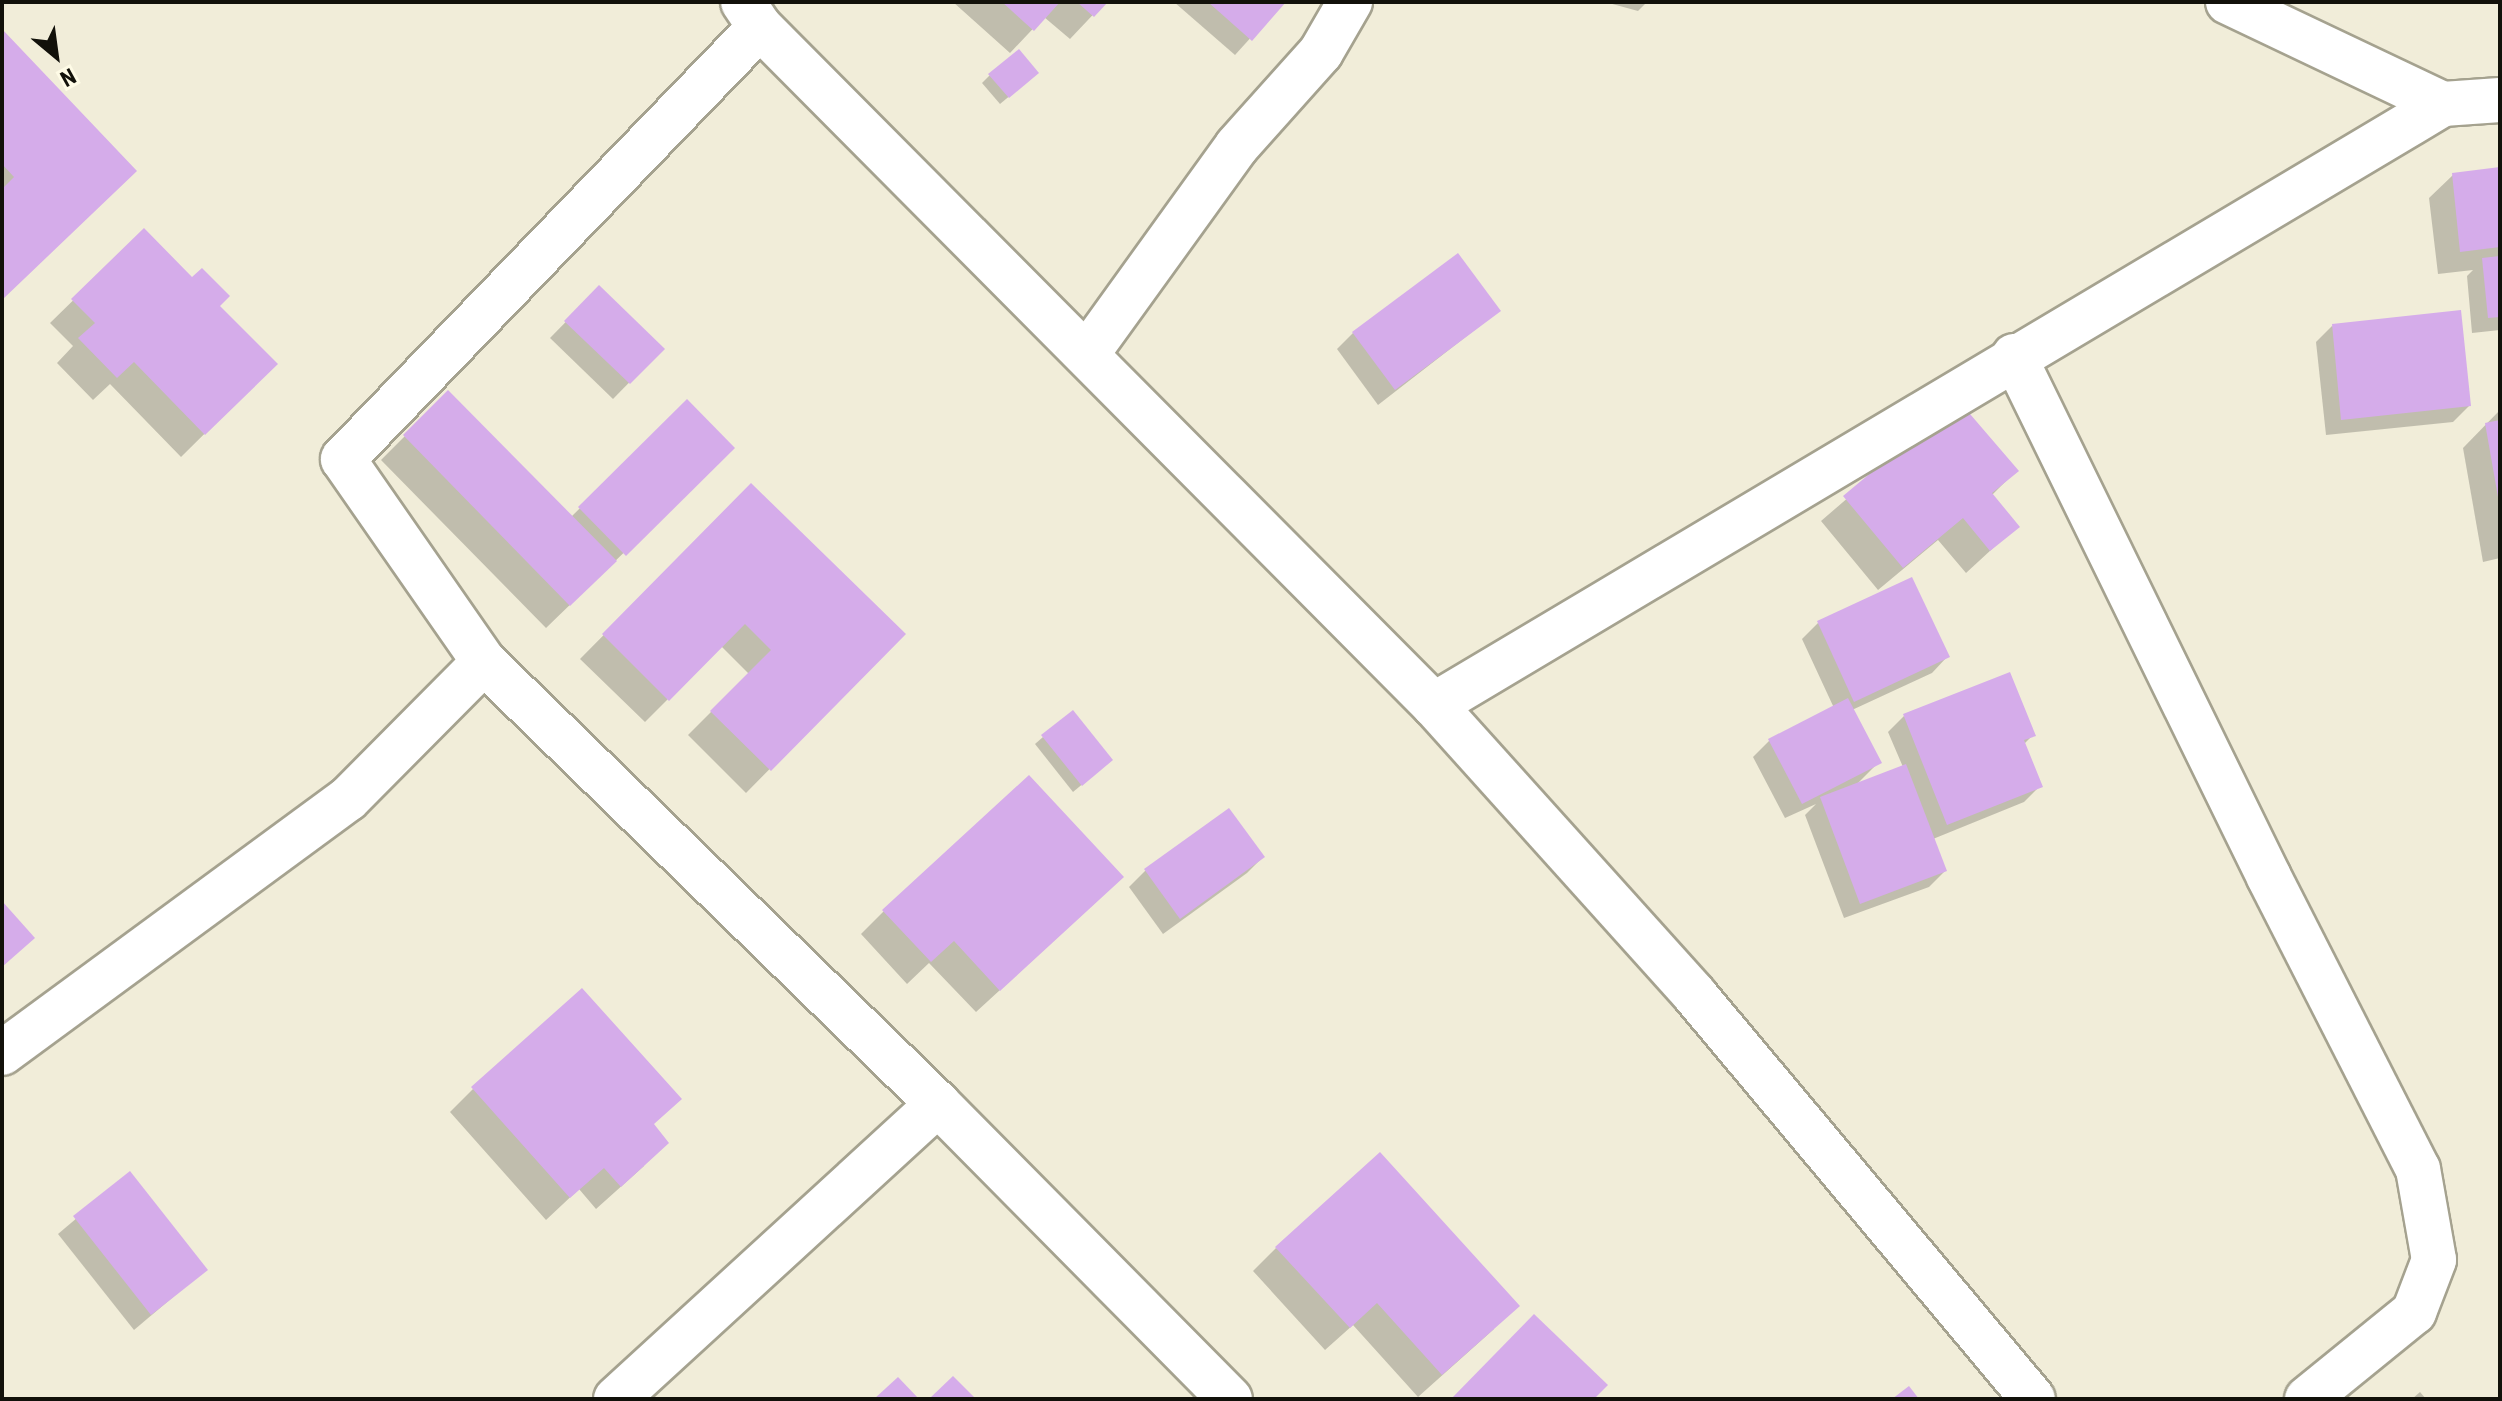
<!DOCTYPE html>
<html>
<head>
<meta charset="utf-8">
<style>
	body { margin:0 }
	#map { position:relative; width:2502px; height:1401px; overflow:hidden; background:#f1edd9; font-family:"Roboto Condensed",sans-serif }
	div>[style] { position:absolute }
	.shadow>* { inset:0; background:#0003 }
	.building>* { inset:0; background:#d5acea }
	.roads { filter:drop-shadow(2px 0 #a5a28f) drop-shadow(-2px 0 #a5a28f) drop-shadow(0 2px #a5a28f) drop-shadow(0 -2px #a5a28f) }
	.minor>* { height:44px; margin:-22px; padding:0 22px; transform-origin:22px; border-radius:22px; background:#fff }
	span { translate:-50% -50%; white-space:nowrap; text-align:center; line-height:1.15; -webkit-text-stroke:8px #fefbe6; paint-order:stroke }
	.frame { position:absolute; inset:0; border:4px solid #12110a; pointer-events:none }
	.north { position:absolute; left:16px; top:16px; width:80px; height:80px; -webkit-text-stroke:6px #fefbe6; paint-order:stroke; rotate:151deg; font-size:22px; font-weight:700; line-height:32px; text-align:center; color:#12110a }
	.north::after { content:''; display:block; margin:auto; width:28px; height:36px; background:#12110a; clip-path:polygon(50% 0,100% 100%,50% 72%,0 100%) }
</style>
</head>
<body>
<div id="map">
	<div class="shadow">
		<div style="clip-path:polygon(953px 2px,1105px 2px,1070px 39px,1044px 17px,1010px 53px)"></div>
		<div style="clip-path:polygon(1174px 2px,1283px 2px,1235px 55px)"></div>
		<div style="clip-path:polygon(1605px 2px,1647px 2px,1638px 11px)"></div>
		<div style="clip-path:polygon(2px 32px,134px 171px,2px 298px)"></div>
		<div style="clip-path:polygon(990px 75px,1029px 80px,1000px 104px,982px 83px)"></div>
		<div style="clip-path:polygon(2500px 169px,2500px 330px,2472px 333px,2467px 276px,2473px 270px,2438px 274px,2429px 198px,2453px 175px)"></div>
		<div style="clip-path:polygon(144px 231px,275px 364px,181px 457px,110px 384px,93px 400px,57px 363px,73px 346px,50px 323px)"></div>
		<div style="clip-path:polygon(599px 288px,662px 349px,613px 399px,550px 338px)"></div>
		<div style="clip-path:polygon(1499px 311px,1378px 405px,1337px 349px,1353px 333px)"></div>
		<div style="clip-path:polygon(2332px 326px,2469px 406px,2453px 422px,2326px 435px,2316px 342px)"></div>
		<div style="clip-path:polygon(448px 393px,571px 517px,687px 402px,732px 448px,546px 628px,381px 460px)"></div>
		<div style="clip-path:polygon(1958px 403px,2016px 471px,1991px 496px,2017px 526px,1966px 573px,1938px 540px,1878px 590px,1821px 521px)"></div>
		<div style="clip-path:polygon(2500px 410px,2500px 558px,2483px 562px,2463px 448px)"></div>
		<div style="clip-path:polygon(751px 486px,903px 634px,746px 793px,688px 735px,749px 674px,721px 646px,645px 722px,580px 659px)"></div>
		<div style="clip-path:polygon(1818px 623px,1947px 657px,1932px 673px,1852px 710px,1879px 762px,1856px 785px,1903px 767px,1888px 732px,1904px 716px,2033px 735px,2024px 744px,2040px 786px,2024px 802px,1933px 839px,1945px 871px,1929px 887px,1844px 918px,1805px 815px,1816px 804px,1785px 818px,1753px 757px,1769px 741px,1834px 708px,1802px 639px)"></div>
		<div style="clip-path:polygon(1043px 737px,1103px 767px,1073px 792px,1035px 744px)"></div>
		<div style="clip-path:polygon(1229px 810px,1263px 857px,1247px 873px,1163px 934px,1129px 887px,1145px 871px)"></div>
		<div style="clip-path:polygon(1098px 900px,976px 1012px,929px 963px,907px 984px,861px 934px,884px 911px)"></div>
		<div style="clip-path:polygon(473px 1089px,652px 1126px,644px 1166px,596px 1209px,579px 1189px,546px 1220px,450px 1112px)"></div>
		<div style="clip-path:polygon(130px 1173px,205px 1270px,134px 1330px,58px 1234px)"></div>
		<div style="clip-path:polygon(1276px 1248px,1494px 1329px,1418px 1397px,1353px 1325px,1325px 1350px,1253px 1271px)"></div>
		<div style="clip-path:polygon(2420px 1392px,2426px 1399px,2412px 1399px)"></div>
	</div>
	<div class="building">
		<div style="clip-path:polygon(1002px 2px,1060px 2px,1034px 31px)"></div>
		<div style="clip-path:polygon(1077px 2px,1108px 2px,1094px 17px)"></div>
		<div style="clip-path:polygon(1208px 2px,1286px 2px,1252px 41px)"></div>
		<div style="clip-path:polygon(2px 29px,137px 171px,2px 300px,2px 189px,14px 177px,2px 164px)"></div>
		<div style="clip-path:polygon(1019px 49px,1039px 73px,1009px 98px,988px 74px)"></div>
		<div style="clip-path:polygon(2500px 167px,2500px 247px,2460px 252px,2452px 173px)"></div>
		<div style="clip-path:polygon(144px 228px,192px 277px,202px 268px,230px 296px,220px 306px,278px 364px,205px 435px,134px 362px,117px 378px,78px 338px,95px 323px,71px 299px)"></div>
		<div style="clip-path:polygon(1458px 253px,1501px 311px,1395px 390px,1352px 332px)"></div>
		<div style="clip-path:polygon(2500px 256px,2500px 317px,2488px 318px,2482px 258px)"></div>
		<div style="clip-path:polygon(599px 285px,665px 349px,630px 384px,564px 321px)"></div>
		<div style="clip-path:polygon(2461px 310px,2471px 406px,2341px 420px,2332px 324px)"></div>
		<div style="clip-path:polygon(448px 390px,617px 561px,570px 606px,403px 435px)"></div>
		<div style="clip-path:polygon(687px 399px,735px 448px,626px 556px,578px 507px)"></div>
		<div style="clip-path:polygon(1958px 400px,2019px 471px,1992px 493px,2020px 527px,1990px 551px,1963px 518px,1903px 568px,1843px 496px)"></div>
		<div style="clip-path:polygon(2500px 420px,2500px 497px,2498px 497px,2485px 423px)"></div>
		<div style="clip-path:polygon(751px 483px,906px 634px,771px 771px,710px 711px,771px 650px,745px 624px,669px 701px,602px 634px)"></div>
		<div style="clip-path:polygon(1912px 577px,1950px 657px,1854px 702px,1817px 621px)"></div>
		<div style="clip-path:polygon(2010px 672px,2036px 736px,2024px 740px,2043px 787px,1947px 825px,1903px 714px)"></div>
		<div style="clip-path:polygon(1848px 698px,1882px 763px,1802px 804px,1768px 739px)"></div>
		<div style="clip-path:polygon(1073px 710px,1113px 760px,1082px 786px,1041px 735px)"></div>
		<div style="clip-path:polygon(1906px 764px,1947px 871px,1860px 904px,1820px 797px)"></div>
		<div style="clip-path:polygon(1029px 775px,1124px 877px,1000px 991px,954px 941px,931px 962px,882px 910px)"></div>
		<div style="clip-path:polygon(1229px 808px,1265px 857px,1180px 919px,1144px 869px)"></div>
		<div style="clip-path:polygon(2px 901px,35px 938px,2px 967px)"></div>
		<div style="clip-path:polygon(582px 988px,682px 1099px,654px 1124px,669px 1143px,621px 1187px,604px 1168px,570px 1198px,471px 1087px)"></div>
		<div style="clip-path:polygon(1380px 1152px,1520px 1306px,1442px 1375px,1377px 1303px,1350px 1328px,1275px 1247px)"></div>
		<div style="clip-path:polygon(130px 1171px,208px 1270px,151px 1315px,73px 1216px)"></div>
		<div style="clip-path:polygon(1534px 1314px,1608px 1385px,1594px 1399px,1451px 1399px)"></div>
		<div style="clip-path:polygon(953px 1376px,976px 1399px,929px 1399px)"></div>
		<div style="clip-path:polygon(898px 1377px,919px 1399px,874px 1399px)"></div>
		<div style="clip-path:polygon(1909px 1386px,1919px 1399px,1892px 1399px)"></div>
	</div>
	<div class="roads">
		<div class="minor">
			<div style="left:743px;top:2px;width:30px;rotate:56deg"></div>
			<div style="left:760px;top:27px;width:956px;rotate:45.17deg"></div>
			<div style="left:1434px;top:705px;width:389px;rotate:48deg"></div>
			<div style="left:1694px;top:994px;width:528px;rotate:50.07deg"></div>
			<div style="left:2228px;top:2px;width:238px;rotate:25.4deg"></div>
			<div style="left:2443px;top:104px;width:57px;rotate:-4deg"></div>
			<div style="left:1087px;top:354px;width:256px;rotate:-54.2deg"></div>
			<div style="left:1237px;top:146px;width:126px;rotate:-48.2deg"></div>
			<div style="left:1321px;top:52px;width:58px;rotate:-59.9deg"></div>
			<div style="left:2014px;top:356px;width:580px;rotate:63.92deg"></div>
			<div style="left:2269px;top:877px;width:328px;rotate:63deg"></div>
			<div style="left:2418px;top:1169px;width:92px;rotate:80deg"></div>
			<div style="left:2434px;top:1260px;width:56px;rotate:111deg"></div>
			<div style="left:2414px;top:1312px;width:138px;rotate:140.9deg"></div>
			<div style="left:484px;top:662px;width:634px;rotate:44.23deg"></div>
			<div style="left:938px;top:1104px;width:415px;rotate:45.3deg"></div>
			<div style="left:1434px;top:705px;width:1174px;rotate:-30.78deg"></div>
			<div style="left:2px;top:1053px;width:429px;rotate:-36.3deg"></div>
			<div style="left:348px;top:799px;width:193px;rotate:-45.2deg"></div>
			<div style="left:484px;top:662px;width:247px;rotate:-124.8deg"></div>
			<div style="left:343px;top:459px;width:600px;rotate:-46.01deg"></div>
			<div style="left:616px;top:1399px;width:437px;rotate:-42.5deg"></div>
		</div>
	</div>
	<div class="frame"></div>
	<div class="north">N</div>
</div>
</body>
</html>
